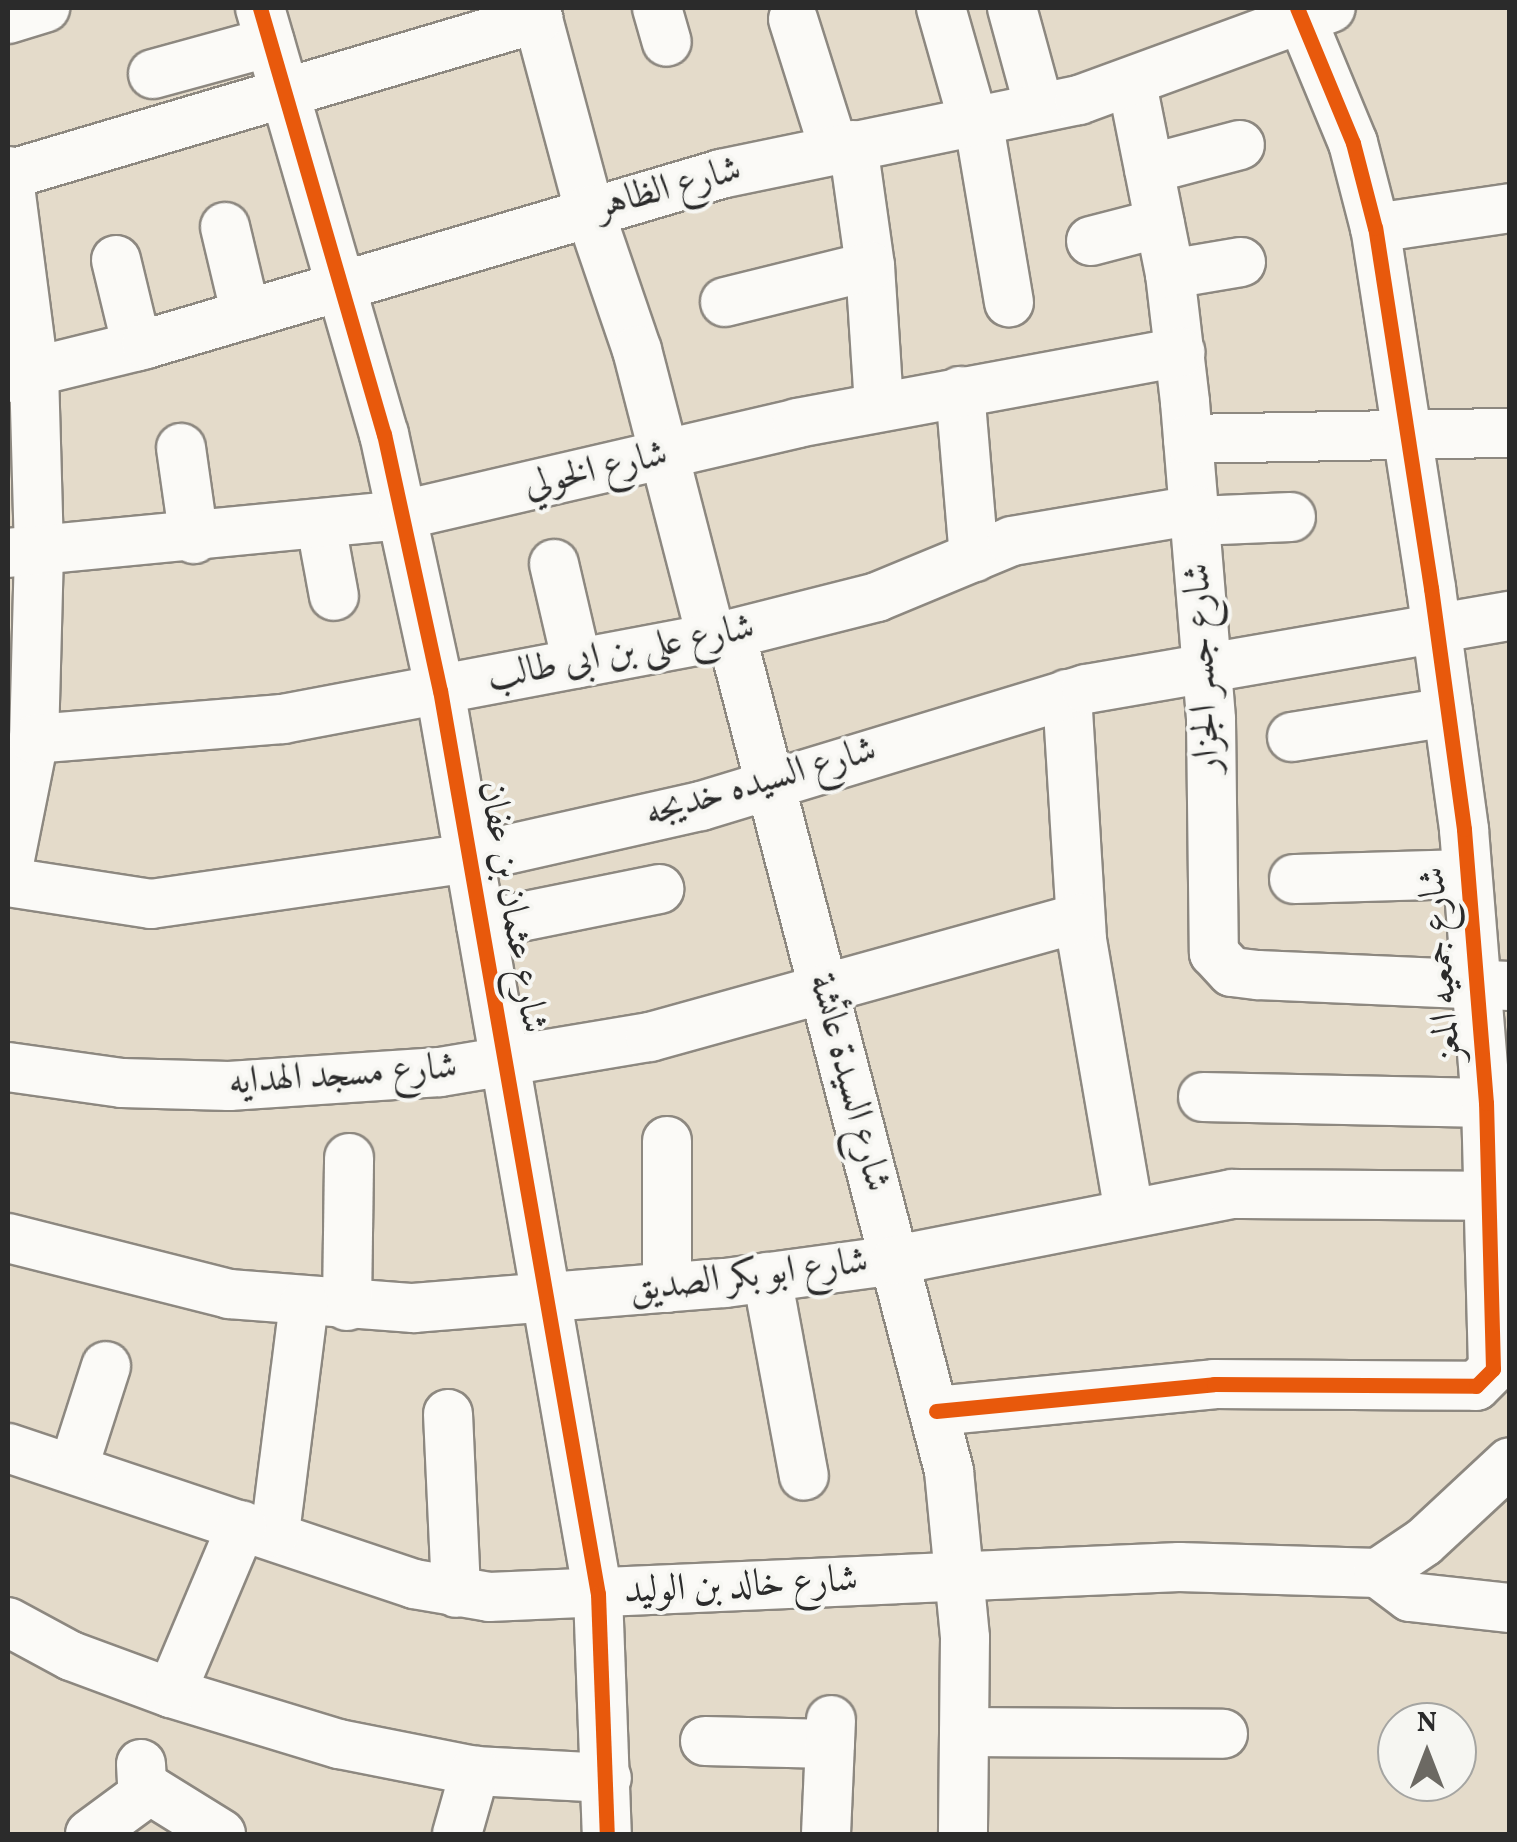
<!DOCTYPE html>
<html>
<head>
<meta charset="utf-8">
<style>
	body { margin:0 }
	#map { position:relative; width:1517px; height:1842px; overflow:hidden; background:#e4dbca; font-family:Vollkorn,Amiri,serif }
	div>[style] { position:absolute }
	.roads { filter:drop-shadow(2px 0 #8d8880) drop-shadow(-2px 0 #8d8880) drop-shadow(0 2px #8d8880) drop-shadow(0 -2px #8d8880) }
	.minor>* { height:48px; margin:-24px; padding:0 24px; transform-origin:24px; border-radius:24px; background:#fbfaf7 }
	.cycleway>* { height:15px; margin:-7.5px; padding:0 7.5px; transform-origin:7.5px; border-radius:7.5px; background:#e8590c }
	span { translate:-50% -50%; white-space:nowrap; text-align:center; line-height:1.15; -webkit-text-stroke:8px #f6f6f2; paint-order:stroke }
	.street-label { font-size:38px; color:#2b2b2b }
	.frame { position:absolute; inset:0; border:10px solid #2b2b2b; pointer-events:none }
	.north { position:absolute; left:1377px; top:1702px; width:100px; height:100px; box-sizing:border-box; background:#f6f6f2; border:2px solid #a5a5a2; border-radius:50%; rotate:0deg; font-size:28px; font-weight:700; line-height:40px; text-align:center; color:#2b2b2b }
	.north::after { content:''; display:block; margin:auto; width:35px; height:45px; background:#6c6963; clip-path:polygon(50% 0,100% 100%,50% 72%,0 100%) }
</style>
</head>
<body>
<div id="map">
	<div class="roads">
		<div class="minor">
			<div style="left:260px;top:8px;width:444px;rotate:73.8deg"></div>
			<div style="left:384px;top:434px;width:262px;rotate:77.7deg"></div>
			<div style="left:440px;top:690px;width:918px;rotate:80.09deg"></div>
			<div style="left:598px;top:1594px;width:240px;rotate:87.9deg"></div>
			<div style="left:535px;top:8px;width:209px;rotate:75deg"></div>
			<div style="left:589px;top:210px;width:148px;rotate:71.1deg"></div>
			<div style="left:637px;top:350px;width:296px;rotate:75.5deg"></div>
			<div style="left:657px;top:8px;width:35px;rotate:74deg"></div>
			<div style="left:941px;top:8px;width:116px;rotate:74.1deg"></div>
			<div style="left:1012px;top:8px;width:103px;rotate:74.7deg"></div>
			<div style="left:8px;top:19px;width:39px;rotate:-17deg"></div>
			<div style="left:793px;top:19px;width:136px;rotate:72.5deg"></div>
			<div style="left:153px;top:74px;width:121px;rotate:-15.3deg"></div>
			<div style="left:1132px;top:84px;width:194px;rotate:78.7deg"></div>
			<div style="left:1170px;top:274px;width:129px;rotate:83.3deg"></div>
			<div style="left:1185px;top:402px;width:319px;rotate:85.3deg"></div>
			<div style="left:1211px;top:720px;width:233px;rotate:89.3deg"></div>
			<div style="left:1214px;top:953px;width:26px;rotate:47deg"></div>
			<div style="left:1232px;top:972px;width:26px;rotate:7deg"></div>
			<div style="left:1258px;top:975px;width:252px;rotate:2.5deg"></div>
			<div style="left:978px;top:119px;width:186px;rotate:80.4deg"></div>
			<div style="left:853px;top:145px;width:122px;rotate:82deg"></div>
			<div style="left:870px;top:266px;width:141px;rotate:86.3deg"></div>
			<div style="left:1149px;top:169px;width:94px;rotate:-14.8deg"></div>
			<div style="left:8px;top:171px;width:203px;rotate:82.6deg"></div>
			<div style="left:34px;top:372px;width:179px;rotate:88.4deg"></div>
			<div style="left:39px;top:551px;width:188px;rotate:91.5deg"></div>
			<div style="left:34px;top:739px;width:133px;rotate:101.3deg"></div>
			<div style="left:8px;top:175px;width:553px;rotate:-16.5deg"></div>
			<div style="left:225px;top:227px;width:90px;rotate:76.6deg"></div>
			<div style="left:1375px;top:228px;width:136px;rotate:-8.4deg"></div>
			<div style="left:1091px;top:241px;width:71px;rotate:-14.6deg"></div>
			<div style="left:116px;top:260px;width:89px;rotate:76.4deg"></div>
			<div style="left:1170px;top:274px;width:72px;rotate:-9.6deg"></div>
			<div style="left:725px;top:302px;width:149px;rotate:-13.9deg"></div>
			<div style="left:8px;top:378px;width:142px;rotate:-13.8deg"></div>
			<div style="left:146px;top:344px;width:600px;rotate:-16.47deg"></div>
			<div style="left:721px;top:174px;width:366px;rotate:-11.7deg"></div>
			<div style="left:1079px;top:100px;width:268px;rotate:-20.1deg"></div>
			<div style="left:960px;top:391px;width:167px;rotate:85.2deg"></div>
			<div style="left:1188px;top:439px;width:322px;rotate:-1.1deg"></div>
			<div style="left:181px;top:448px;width:92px;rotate:81.9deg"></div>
			<div style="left:1196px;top:521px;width:95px;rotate:-2.4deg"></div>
			<div style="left:321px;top:526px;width:71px;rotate:79.5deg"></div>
			<div style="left:8px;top:553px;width:397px;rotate:-5.5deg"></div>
			<div style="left:403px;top:515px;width:405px;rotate:-13.1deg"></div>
			<div style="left:797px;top:423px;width:390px;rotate:-10.5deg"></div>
			<div style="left:554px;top:564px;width:102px;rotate:76.9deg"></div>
			<div style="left:731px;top:634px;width:865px;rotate:75.4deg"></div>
			<div style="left:949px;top:1471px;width:168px;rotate:84.5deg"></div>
			<div style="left:965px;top:1638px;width:196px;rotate:90.6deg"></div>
			<div style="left:1067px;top:694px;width:246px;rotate:86.5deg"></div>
			<div style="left:1082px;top:940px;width:277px;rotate:80.2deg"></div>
			<div style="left:1292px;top:737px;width:158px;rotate:-9.1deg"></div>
			<div style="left:34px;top:739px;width:250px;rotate:-4.6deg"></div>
			<div style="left:283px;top:719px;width:456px;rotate:-10.7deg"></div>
			<div style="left:731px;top:634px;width:151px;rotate:-14.2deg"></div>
			<div style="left:877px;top:597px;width:146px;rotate:-22.5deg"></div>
			<div style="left:1012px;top:541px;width:186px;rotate:-9.6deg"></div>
			<div style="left:1294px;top:879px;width:173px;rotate:-1.7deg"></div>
			<div style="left:8px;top:882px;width:145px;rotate:8.7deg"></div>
			<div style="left:151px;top:904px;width:322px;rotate:-8.2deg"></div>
			<div style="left:470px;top:858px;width:237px;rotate:-12.7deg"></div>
			<div style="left:701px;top:806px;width:402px;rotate:-16.9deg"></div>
			<div style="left:1086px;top:689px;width:430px;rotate:-9.8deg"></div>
			<div style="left:481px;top:925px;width:182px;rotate:-11.4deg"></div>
			<div style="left:8px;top:1067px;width:115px;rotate:8deg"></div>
			<div style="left:122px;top:1083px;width:107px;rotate:1.6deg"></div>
			<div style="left:229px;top:1086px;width:211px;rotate:-3.8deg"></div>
			<div style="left:440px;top:1072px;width:213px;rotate:-9.5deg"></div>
			<div style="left:650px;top:1037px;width:446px;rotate:-15.5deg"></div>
			<div style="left:1203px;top:1097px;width:283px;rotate:1.2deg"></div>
			<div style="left:667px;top:1141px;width:147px;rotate:90deg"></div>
			<div style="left:8px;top:1238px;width:228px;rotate:14.2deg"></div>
			<div style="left:229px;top:1294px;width:185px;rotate:4.4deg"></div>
			<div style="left:413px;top:1308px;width:313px;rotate:-4.6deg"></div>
			<div style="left:725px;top:1283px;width:173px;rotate:-7.7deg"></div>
			<div style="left:896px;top:1260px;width:342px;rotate:-11.1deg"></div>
			<div style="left:1232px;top:1194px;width:260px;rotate:0.4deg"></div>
			<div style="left:767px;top:1277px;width:202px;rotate:79.5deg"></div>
			<div style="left:347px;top:1306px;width:148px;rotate:-89.2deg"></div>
			<div style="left:936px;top:1411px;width:279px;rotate:-5.5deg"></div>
			<div style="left:1214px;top:1384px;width:262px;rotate:0.4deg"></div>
			<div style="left:1476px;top:1386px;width:24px;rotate:-45deg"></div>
			<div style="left:1493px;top:1369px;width:266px;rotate:-91.5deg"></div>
			<div style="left:1486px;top:1103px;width:275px;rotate:-94.6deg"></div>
			<div style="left:1464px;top:829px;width:243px;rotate:-97.8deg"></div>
			<div style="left:1431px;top:588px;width:364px;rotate:-98.8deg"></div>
			<div style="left:1375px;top:228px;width:88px;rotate:-104.5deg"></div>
			<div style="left:1353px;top:143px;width:146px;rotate:-112.5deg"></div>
			<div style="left:448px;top:1414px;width:179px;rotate:87.4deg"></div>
			<div style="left:8px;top:1448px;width:428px;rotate:18.5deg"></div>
			<div style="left:414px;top:1584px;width:76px;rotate:9.8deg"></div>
			<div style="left:489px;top:1597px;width:691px;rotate:-2.49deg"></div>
			<div style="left:1179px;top:1567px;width:199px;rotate:1.7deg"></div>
			<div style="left:73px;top:1469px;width:108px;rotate:-72.2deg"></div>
			<div style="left:275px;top:1533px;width:231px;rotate:-82.8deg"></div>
			<div style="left:1378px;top:1573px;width:55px;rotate:-34deg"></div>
			<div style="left:1424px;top:1542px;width:117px;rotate:-42.9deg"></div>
			<div style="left:1378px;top:1573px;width:40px;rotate:37deg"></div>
			<div style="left:1410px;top:1597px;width:101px;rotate:6.3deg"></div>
			<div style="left:8px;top:1622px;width:72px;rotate:28.4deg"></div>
			<div style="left:71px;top:1656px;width:107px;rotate:20.3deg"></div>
			<div style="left:171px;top:1693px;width:176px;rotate:16.9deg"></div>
			<div style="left:339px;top:1744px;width:139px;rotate:11.2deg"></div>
			<div style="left:475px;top:1771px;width:132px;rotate:3deg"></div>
			<div style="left:171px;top:1693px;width:182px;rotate:-67.1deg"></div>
			<div style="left:964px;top:1732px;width:259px;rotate:0.4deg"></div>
			<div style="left:705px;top:1741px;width:125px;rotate:1.4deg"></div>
			<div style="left:141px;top:1764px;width:21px;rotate:87deg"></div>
			<div style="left:142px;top:1785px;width:93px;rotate:31.8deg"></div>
			<div style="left:90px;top:1834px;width:74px;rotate:-36.3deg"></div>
			<div style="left:457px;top:1834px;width:66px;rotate:-74.1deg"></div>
			<div style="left:826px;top:1834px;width:114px;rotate:-87.5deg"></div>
		</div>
	</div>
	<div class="cycleway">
		<div style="left:260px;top:8px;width:444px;rotate:73.8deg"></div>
		<div style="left:384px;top:434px;width:262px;rotate:77.7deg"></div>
		<div style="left:440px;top:690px;width:918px;rotate:80.09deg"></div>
		<div style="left:598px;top:1594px;width:240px;rotate:87.9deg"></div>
		<div style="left:936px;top:1411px;width:279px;rotate:-5.5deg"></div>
		<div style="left:1214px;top:1384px;width:262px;rotate:0.4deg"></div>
		<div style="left:1476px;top:1386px;width:24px;rotate:-45deg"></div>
		<div style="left:1493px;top:1369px;width:266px;rotate:-91.5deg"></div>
		<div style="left:1486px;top:1103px;width:275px;rotate:-94.6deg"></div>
		<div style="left:1464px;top:829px;width:243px;rotate:-97.8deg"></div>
		<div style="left:1431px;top:588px;width:364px;rotate:-98.8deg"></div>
		<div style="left:1375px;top:228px;width:88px;rotate:-104.5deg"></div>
		<div style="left:1353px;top:143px;width:146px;rotate:-112.5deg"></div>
	</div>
	<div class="street-label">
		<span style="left:669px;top:189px;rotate:-15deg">شارع الظاهر</span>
		<span style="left:596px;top:471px;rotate:-13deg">شارع الخولي</span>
		<span style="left:621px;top:654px;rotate:-11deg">شارع على بن ابى طالب</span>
		<span style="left:1204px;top:668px;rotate:-93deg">شارع جسر الجزار</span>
		<span style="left:761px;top:783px;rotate:-16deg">شارع السيده خديجه</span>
		<span style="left:511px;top:907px;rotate:80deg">شارع عثمان بن عفان</span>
		<span style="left:1442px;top:964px;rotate:-95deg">شارع جمعيه المعز</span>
		<span style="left:343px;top:1076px;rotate:-4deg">شارع مسجد الهدايه</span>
		<span style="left:848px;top:1083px;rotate:75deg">شارع السيدة عائشة</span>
		<span style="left:749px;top:1277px;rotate:-7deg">شارع ابو بكر الصديق</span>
		<span style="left:741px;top:1587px;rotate:-3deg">شارع خالد بن الوليد</span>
	</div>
	<div class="frame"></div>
	<div class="north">N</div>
</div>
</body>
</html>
